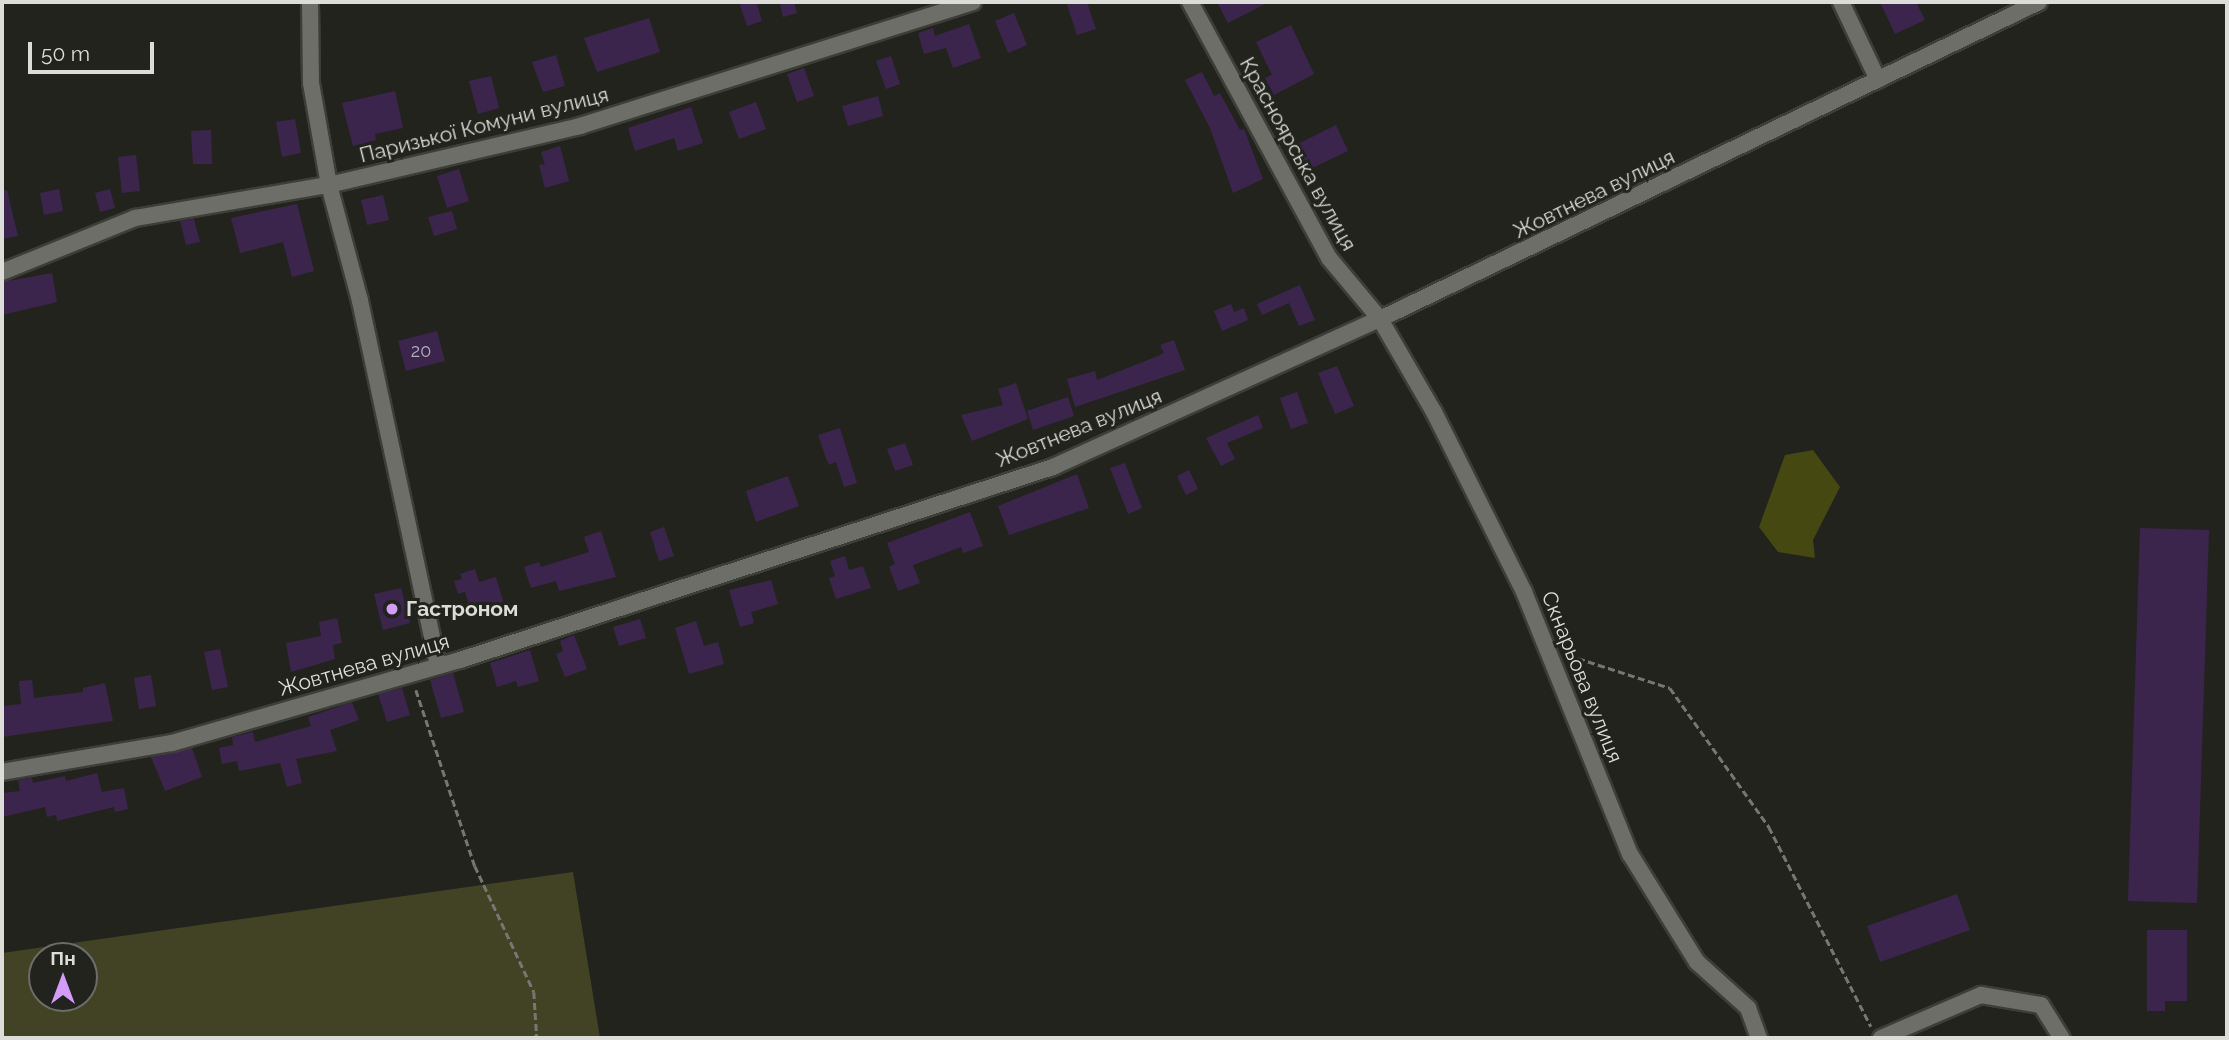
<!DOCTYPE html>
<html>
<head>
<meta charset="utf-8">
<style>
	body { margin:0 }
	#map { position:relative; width:2229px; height:1040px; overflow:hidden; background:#22231d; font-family:Raleway,sans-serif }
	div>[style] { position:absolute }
	.green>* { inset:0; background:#424325 }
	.water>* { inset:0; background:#464812 }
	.building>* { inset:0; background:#3c254d }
	.path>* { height:2.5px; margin-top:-1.25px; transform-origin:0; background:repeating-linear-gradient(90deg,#767772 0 7px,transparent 0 10.5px) }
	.roads { filter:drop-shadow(2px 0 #3e3e39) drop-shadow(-2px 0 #3e3e39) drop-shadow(0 2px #3e3e39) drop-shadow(0 -2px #3e3e39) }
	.street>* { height:16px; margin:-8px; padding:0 8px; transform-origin:8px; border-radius:8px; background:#6d6e67 }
	.dots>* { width:19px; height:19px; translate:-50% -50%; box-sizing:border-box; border:4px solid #22231d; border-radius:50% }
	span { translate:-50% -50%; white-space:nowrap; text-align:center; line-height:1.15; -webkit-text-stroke:6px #22231d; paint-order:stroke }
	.number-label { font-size:18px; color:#b4afb5 }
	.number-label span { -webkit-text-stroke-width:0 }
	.street-label { font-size:21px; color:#dcddd8 }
	.poi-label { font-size:21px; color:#dcddd8; font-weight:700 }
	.left { translate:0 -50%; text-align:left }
	.frame { position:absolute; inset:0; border:4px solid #dcddd8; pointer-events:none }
	.north { position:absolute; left:28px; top:942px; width:70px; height:70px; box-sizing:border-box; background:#22231d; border:2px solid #6c6d68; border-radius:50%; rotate:0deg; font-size:19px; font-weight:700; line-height:28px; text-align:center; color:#dcddd8 }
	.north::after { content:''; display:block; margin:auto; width:24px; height:32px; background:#d39cfc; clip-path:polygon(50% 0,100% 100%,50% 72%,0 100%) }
	.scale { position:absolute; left:28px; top:42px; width:126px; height:32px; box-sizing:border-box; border:4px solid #dcddd8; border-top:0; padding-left:9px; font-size:21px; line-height:24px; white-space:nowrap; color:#dcddd8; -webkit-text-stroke:5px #22231d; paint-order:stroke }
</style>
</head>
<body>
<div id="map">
	<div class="green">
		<div style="clip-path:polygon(evenodd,573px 872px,600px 1038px,2px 1038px,2px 953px,573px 872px,42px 956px,84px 956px,84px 998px,42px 998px,42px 956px)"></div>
	</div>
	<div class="water">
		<div style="clip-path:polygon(1813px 450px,1840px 487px,1813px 540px,1815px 558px,1778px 552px,1759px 527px,1785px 455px)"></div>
	</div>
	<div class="building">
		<div style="clip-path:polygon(739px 2px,756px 2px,762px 21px,747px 26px)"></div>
		<div style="clip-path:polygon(794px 2px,797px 13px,783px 17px,780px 4px)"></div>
		<div style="clip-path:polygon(1066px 2px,1087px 2px,1096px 29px,1077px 35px)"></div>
		<div style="clip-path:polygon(1217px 2px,1269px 2px,1228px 23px)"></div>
		<div style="clip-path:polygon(1880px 2px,1916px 2px,1925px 20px,1895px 34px)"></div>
		<div style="clip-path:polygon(1014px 13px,1027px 45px,1008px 53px,995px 21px)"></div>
		<div style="clip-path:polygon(649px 18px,660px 52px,597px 72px,584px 38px)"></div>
		<div style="clip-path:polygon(969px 24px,981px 58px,953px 68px,946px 48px,924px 54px,918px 33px,933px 28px,935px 36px)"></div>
		<div style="clip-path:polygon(1291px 25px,1314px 74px,1274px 95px,1265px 78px,1272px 75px,1256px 42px)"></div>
		<div style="clip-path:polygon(556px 55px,565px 86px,543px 92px,532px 62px)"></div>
		<div style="clip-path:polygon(891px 56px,900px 84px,886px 89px,876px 61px)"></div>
		<div style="clip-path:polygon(804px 68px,814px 96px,797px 102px,787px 74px)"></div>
		<div style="clip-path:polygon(1202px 72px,1214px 96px,1220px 93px,1240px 130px,1244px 129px,1263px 179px,1233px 193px,1210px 128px,1185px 80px)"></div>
		<div style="clip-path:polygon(491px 76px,499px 108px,478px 114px,469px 81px)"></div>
		<div style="clip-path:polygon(395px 91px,403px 128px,375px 134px,376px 140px,353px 146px,342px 103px)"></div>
		<div style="clip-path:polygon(878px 96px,883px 116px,848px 126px,842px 106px)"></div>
		<div style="clip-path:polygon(756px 102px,766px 129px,739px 139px,729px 112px)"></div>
		<div style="clip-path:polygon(691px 107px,703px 143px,678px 151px,674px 138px,635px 151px,628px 128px)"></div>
		<div style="clip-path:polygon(295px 119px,301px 153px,282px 157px,276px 122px)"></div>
		<div style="clip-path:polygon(1336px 125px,1348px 151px,1306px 171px,1294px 146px)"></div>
		<div style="clip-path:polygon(211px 130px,212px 164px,193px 164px,191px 131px)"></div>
		<div style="clip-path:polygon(560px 146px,569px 181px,545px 188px,539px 165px,545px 164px,541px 152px)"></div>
		<div style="clip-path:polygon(136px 155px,140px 191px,122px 193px,118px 157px)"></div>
		<div style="clip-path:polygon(459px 169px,469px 201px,447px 208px,437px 176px)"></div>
		<div style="clip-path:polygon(59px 189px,63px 211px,44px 215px,40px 193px)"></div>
		<div style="clip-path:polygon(110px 189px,115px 208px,100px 212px,95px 193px)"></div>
		<div style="clip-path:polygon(7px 190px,18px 236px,2px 239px,2px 191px)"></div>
		<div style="clip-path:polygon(383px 195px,389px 220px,367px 225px,361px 200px)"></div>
		<div style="clip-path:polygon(297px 204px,314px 271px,292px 277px,283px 242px,240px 253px,231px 218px)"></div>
		<div style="clip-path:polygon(452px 211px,457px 229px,434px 236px,428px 217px)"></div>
		<div style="clip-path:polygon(194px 219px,200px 242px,186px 245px,180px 221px)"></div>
		<div style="clip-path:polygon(52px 273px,57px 302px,2px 315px,2px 282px)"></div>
		<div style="clip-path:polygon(1300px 285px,1315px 320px,1299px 326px,1289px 303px,1262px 315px,1257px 304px)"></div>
		<div style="clip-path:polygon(1231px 304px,1234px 312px,1244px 308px,1248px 320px,1222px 331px,1214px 311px)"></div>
		<div style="clip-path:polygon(437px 331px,445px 361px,406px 371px,398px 341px)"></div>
		<div style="clip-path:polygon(1174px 340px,1185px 370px,1075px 407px,1067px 379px,1095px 371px,1097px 380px,1158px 356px,1164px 353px,1160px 345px)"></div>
		<div style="clip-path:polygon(1337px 366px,1354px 406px,1335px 414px,1318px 373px)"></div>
		<div style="clip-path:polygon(1016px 383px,1028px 419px,972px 441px,961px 415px,1003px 405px,998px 389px)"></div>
		<div style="clip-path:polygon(1297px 392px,1308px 423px,1291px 429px,1280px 398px)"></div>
		<div style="clip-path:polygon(1068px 397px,1074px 416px,1033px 430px,1027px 411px)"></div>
		<div style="clip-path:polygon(1258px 415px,1263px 428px,1227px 443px,1235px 459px,1221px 466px,1206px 438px)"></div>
		<div style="clip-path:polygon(840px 428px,857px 483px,844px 487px,836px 462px,829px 465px,826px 458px,818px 435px)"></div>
		<div style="clip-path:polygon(905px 443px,913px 465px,895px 471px,887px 449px)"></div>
		<div style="clip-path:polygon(1125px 463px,1142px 508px,1128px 514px,1110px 468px)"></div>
		<div style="clip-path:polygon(1189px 470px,1198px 489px,1186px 495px,1177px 476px)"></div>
		<div style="clip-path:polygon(1077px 474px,1089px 508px,1009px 535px,998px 506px)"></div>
		<div style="clip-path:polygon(788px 476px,799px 506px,756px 522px,746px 491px)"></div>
		<div style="clip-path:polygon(970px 512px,983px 546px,963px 553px,961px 547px,913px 565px,920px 583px,898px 591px,889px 567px,895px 564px,887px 543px)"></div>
		<div style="clip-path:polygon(664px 527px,674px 556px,659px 561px,650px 532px)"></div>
		<div style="clip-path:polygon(2140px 528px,2209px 530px,2197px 903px,2128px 901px)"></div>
		<div style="clip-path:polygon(601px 531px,616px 577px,559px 591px,556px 581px,531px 588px,524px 567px,539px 562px,541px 567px,589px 552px,584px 537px)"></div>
		<div style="clip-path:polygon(845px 556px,849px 570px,863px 566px,871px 588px,836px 599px,829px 578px,835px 576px,830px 561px)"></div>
		<div style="clip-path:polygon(475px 569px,479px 582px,496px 577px,504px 604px,474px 619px,465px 592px,458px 594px,454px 581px,462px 579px,460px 574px)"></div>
		<div style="clip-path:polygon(771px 580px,778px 604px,751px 612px,754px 623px,740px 627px,729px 590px)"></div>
		<div style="clip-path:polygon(401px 588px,410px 623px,383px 630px,374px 594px)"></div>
		<div style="clip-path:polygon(337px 618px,342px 643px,333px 645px,335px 659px,291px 672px,286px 643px,321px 636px,319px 622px)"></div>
		<div style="clip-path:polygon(640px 619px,646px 638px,619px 646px,613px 627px)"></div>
		<div style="clip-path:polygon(696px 621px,704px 646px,718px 642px,724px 664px,689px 674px,675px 628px)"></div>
		<div style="clip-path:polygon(574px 635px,587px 669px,565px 677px,556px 654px,563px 651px,560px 641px)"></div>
		<div style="clip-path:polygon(220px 649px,228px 687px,212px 690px,204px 652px)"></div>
		<div style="clip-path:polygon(530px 650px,539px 681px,518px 687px,516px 681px,497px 687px,490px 663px)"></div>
		<div style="clip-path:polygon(453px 673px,464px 712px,441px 718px,430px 680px)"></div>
		<div style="clip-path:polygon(151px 675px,156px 706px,139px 709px,134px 678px)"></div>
		<div style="clip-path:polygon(32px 680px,34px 698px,83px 692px,83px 688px,105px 683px,113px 721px,2px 737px,2px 706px,21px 704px,19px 681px)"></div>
		<div style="clip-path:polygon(402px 688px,410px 715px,387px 722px,378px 694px)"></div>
		<div style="clip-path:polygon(352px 702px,359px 720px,330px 730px,337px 751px,296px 759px,302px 783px,287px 787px,280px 763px,239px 771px,237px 761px,222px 764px,219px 748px,233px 745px,232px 737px,253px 732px,255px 742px,311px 726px,308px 717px)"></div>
		<div style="clip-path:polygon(192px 748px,202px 777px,165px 791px,151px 757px)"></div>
		<div style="clip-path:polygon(97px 773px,102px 792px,124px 788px,128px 809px,115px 812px,114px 807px,57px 821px,56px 815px,47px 817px,45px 807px,2px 817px,2px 793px,20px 791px,18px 780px,32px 778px,33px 783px,65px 776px,66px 781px)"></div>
		<div style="clip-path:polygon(1957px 894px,1970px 930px,1880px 962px,1867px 926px)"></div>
		<div style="clip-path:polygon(2147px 930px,2187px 930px,2187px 1001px,2165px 1001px,2165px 1011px,2147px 1011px)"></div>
	</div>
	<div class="path">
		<div style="left:1568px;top:655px;width:107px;rotate:17.9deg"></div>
		<div style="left:1670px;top:688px;width:171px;rotate:54.5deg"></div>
		<div style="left:1769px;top:827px;width:224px;rotate:62.9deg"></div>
		<div style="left:416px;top:690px;width:186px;rotate:71.5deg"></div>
		<div style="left:475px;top:866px;width:139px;rotate:64.9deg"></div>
		<div style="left:534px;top:992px;width:46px;rotate:86.3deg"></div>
		<div style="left:524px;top:1038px;width:13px;rotate:-9deg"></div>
	</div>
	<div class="roads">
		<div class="street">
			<div style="left:310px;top:2px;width:81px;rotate:89.3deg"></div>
			<div style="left:311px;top:83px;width:104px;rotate:80deg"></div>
			<div style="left:329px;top:185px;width:120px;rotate:75deg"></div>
			<div style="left:360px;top:301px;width:373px;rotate:77.9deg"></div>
			<div style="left:1190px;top:2px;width:291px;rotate:61.5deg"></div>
			<div style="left:1329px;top:258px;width:80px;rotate:50.1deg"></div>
			<div style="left:1380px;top:319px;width:108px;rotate:59.9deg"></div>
			<div style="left:1434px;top:412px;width:201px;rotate:63.4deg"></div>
			<div style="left:1524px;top:592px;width:283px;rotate:68deg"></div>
			<div style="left:1630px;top:854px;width:127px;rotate:58.2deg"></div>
			<div style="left:1697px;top:962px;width:69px;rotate:42deg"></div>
			<div style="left:1748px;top:1008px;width:32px;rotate:70deg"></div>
			<div style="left:1841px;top:2px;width:86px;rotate:64.6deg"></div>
			<div style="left:2px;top:272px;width:144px;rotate:-22.1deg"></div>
			<div style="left:135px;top:218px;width:197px;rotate:-9.7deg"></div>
			<div style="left:329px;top:185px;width:258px;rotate:-13.2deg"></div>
			<div style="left:580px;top:126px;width:412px;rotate:-17.5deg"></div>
			<div style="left:2px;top:772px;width:172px;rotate:-9.7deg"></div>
			<div style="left:172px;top:743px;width:300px;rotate:-16.1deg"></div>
			<div style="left:460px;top:660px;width:624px;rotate:-18.03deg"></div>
			<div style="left:1053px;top:467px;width:359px;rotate:-24.4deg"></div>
			<div style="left:1380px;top:319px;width:731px;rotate:-25.69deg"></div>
			<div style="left:1881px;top:1038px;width:109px;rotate:-23.3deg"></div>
			<div style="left:1981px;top:995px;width:61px;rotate:9.5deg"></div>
			<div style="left:2041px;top:1005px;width:39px;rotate:58deg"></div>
		</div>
	</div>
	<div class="dots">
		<div style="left:392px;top:609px;background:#d39cfc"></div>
	</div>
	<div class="number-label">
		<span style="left:421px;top:351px">20</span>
	</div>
	<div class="street-label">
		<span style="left:484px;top:125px;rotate:-14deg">Паризької Комуни вулиця</span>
		<span style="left:1298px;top:154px;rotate:61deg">Красноярська вулиця</span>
		<span style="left:1594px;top:194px;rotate:-26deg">Жовтнева вулиця</span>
		<span style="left:1079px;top:428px;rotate:-22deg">Жовтнева вулиця</span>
		<span style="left:364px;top:665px;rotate:-16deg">Жовтнева вулиця</span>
		<span style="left:1582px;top:677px;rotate:68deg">Скнарьова вулиця</span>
	</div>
	<div class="poi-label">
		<span class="left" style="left:406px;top:609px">Гастроном</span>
	</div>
	<div class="frame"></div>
	<div class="north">Пн</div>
	<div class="scale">50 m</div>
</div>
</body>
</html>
